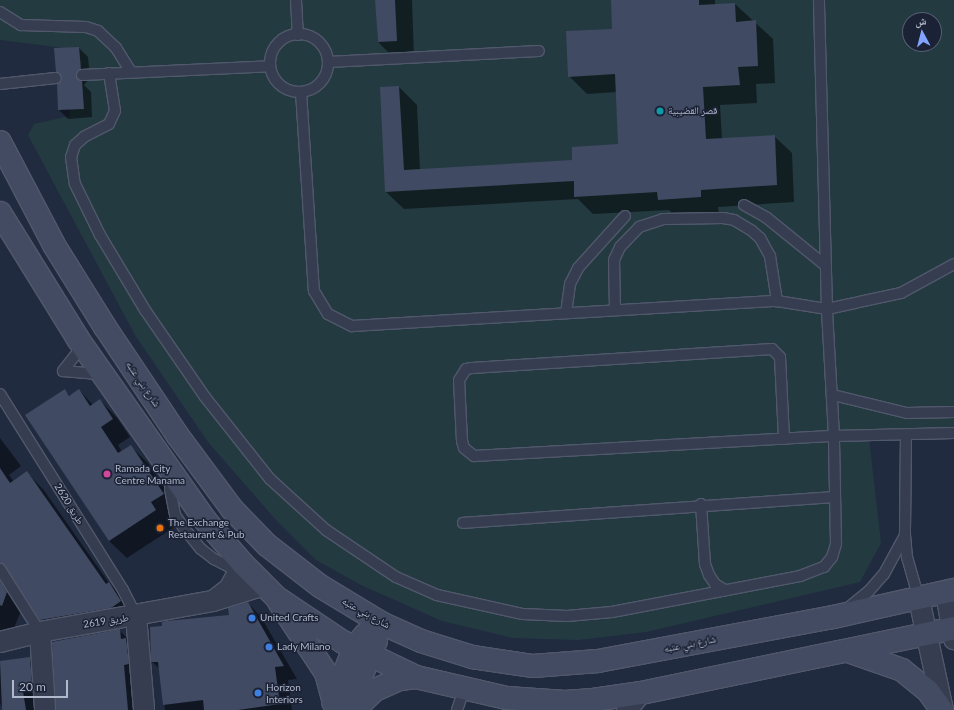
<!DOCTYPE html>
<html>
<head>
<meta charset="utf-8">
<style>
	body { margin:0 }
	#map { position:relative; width:954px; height:710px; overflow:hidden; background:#212b40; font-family:Lato,"Noto Naskh Arabic",sans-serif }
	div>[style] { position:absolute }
	.green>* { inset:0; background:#233a41 }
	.shadow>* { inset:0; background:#0007 }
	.building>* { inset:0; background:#404a62 }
	.roads { filter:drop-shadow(1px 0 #51586b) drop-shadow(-1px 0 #51586b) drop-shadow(0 1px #51586b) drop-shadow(0 -1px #51586b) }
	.lane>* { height:10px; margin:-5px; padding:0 5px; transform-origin:5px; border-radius:5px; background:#363d50 }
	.lane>.ring { margin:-5px; padding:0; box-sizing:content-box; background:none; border:10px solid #363d50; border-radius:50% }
	.street>* { height:20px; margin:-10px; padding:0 10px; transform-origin:10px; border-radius:10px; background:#363d50 }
	.secondary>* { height:22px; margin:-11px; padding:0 11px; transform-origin:11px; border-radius:11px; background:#434b63 }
	.dots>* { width:11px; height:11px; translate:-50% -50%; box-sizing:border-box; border:2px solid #1b2235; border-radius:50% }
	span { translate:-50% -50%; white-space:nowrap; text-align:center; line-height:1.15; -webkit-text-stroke:3px #1b2235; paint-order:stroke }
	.poi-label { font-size:10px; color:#b1b8cb }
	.left { translate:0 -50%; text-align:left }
	.street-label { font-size:10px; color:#b1b8cb }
	.north { position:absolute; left:902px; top:12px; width:40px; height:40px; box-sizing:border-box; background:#1b2235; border:1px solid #575e71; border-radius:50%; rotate:353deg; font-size:11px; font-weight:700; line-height:16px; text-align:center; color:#b1b8cb }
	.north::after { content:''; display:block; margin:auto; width:14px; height:18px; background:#82a4ff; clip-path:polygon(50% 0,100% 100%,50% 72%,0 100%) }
	.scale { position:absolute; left:12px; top:680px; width:56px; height:18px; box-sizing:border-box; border:2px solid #b1b8cb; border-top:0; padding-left:5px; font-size:12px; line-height:14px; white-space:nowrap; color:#b1b8cb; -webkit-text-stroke:3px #1b2235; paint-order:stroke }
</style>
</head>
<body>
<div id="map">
	<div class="green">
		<div style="clip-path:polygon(evenodd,0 0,954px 0,954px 436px,869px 438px,881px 543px,860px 582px,646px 632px,578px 640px,513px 638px,442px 621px,361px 585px,316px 560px,276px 520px,208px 442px,135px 335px,28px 135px,34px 124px,70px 116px,65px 48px,0 40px,0 0,910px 20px,934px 20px,934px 44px,910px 44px,910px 20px)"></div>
	</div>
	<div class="shadow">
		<div style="clip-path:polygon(376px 0,412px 0,414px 58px,396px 60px,378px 42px)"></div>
		<div style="clip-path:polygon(612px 0,715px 0,715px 6px,735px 4px,773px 39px,775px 83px,756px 84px,757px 103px,720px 105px,722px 139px,774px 136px,792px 153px,794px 202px,718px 207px,719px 215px,676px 218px,669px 210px,593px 214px,578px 199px,404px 209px,386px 192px,399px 87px,417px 105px,420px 170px,574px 161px,619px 145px,617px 92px,587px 94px,569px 76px,613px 30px)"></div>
		<div style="clip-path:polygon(79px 48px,88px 57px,90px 78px,84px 85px,91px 92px,92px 117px,68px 119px,59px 110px,58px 85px)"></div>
		<div style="clip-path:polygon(65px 390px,70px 396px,79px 390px,93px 405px,100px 400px,117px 418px,130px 437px,118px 445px,122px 452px,130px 446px,148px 463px,180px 512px,168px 520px,173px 528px,127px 558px,109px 541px)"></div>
		<div style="clip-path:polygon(0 438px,21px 466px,9px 475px,14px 482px,27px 473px,43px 489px,109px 583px,125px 599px,136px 617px,57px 636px,41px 620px,15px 579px,9px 586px,22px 609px,14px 628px,1px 635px,0 644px)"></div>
		<div style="clip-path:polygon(248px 603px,261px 617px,297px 679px,288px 680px,292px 710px,165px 710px,160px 669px,152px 662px)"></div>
		<div style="clip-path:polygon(120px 631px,131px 642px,138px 710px,57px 710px)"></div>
		<div style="clip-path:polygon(30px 658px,44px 673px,37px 710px,3px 710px,0 703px,0 662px)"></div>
	</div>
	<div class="building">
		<div style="clip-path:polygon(375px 0,395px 0,397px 41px,378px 42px)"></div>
		<div style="clip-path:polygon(611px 0,699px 0,699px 5px,735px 3px,736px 22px,756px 20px,758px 66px,738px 67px,740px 85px,703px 87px,706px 139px,775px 135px,777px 185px,701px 190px,701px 197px,658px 200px,657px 192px,574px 197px,574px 181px,385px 192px,380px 87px,399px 86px,404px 170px,572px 160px,572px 147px,618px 144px,615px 74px,568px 77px,566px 31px,612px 29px)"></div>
		<div style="clip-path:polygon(79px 47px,81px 69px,76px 76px,82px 81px,84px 109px,58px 110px,57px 84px,62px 78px,56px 72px,54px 48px)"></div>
		<div style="clip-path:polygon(65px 389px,69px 396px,79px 389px,90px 406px,100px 399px,113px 419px,101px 427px,118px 453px,131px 445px,164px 494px,151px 502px,156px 510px,109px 541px,25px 415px)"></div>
		<div style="clip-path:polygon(0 468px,10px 483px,27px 471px,106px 584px,109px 582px,121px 601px,111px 608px,40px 620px,5px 566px,0 563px)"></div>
		<div style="clip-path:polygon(0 581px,7px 592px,2px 606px,0 605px)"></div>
		<div style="clip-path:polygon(248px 602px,284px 666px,275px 667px,280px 704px,238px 710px,204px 710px,203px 700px,163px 705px,158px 662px,151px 662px,150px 627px,162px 626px,162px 622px,166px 621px,229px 615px,228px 608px)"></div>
		<div style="clip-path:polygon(120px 629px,121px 639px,126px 638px,129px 664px,124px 665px,128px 710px,56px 710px,52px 642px)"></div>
		<div style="clip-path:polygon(30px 657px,32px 683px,22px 685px,26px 710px,2px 710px,0 661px)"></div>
	</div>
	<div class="roads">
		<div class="lane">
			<div style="left:296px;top:0;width:35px;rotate:87deg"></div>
			<div style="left:0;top:12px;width:25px;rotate:32deg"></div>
			<div style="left:21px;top:25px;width:65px;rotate:1.8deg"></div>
			<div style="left:86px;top:27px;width:13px;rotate:18deg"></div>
			<div style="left:98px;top:31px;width:25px;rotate:43deg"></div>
			<div style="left:116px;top:48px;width:28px;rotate:58deg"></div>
			<div class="ring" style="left:270px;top:34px;width:48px;height:48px"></div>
			<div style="left:328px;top:62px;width:211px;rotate:-3deg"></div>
			<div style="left:109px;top:73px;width:38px;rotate:81deg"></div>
			<div style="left:115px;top:111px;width:14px;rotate:115deg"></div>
			<div style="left:109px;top:124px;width:28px;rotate:153deg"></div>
			<div style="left:84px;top:137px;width:12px;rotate:138deg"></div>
			<div style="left:75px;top:145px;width:13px;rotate:108deg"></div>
			<div style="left:71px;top:157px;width:27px;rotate:82deg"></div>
			<div style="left:75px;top:184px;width:57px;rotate:63.9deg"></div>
			<div style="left:100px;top:235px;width:87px;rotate:59deg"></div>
			<div style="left:145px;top:310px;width:106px;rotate:55.4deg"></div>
			<div style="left:205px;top:397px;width:105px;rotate:51.6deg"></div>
			<div style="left:270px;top:479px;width:76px;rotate:42.3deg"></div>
			<div style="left:326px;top:530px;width:84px;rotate:33.9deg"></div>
			<div style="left:396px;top:577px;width:45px;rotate:23.7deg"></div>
			<div style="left:437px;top:595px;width:88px;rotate:12.5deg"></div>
			<div style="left:523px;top:614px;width:44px;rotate:2.6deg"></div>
			<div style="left:567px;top:616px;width:45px;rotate:-5.1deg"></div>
			<div style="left:612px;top:612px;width:191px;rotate:-10.8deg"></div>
			<div style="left:800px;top:576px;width:26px;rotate:-21deg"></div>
			<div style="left:824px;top:567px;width:13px;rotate:-51deg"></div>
			<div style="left:832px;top:557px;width:14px;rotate:-73deg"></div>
			<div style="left:836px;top:544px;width:108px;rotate:-91.1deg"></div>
			<div style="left:834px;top:436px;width:127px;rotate:-93.2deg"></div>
			<div style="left:827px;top:309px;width:309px;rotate:-91.5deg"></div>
			<div style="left:82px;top:75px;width:188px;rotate:-2.7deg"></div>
			<div style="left:0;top:84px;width:56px;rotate:-6.1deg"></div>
			<div style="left:301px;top:92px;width:199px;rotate:86.3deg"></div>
			<div style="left:314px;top:291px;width:27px;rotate:59deg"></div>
			<div style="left:328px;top:314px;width:27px;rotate:27deg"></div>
			<div style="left:352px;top:326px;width:426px;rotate:-3.4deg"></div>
			<div style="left:777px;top:301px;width:51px;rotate:9.1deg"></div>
			<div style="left:827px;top:309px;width:76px;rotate:-12.2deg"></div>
			<div style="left:901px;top:293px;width:60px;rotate:-28.7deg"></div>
			<div style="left:744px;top:205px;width:26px;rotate:29deg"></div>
			<div style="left:767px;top:218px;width:76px;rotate:39.1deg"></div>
			<div style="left:615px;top:310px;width:50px;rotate:-91.1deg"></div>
			<div style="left:614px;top:260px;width:14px;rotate:-65deg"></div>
			<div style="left:620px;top:247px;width:28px;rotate:-46deg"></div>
			<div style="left:639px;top:227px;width:25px;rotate:-18deg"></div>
			<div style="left:663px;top:219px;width:60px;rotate:-1deg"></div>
			<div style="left:723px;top:218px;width:11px;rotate:10deg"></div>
			<div style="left:734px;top:220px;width:21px;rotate:31deg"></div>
			<div style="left:752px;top:231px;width:11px;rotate:41deg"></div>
			<div style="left:760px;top:238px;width:21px;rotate:61deg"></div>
			<div style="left:770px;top:256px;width:46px;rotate:81.2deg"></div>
			<div style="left:566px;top:313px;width:29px;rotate:-82deg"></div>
			<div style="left:570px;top:284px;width:18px;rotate:-63deg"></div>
			<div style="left:578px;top:268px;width:70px;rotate:-47.9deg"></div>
			<div style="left:78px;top:341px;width:12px;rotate:95deg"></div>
			<div style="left:77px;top:353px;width:23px;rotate:128deg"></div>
			<div style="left:63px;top:371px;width:38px;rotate:5deg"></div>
			<div style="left:0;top:394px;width:231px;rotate:57.9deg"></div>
			<div style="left:123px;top:590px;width:29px;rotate:63deg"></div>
			<div style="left:833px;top:395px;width:76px;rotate:13.7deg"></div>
			<div style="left:907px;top:413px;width:47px;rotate:-1.2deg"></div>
			<div style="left:906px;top:435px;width:100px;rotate:90.6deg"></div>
			<div style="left:905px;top:535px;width:22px;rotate:85deg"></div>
			<div style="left:907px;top:557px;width:44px;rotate:74.1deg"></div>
			<div style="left:784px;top:439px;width:82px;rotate:-92.8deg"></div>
			<div style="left:780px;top:357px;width:11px;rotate:-135deg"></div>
			<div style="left:772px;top:349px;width:301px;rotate:176.4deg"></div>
			<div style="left:472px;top:368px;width:6px;rotate:171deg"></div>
			<div style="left:466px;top:369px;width:13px;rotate:122deg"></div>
			<div style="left:459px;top:380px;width:61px;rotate:87.2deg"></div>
			<div style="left:462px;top:441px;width:7px;rotate:74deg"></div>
			<div style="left:464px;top:448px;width:13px;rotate:39deg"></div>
			<div style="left:474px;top:456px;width:361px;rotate:-3.2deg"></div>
			<div style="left:834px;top:436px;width:120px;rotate:-1.4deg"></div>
			<div style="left:171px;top:475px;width:14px;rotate:94deg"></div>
			<div style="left:170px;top:489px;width:26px;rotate:79deg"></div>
			<div style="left:175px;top:515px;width:14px;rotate:56deg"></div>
			<div style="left:183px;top:527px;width:28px;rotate:51deg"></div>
			<div style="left:201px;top:549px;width:16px;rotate:38deg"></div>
			<div style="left:214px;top:559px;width:16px;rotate:27deg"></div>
			<div style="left:228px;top:566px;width:15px;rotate:-8deg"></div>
			<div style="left:701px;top:504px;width:60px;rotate:86.2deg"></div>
			<div style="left:705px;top:564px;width:12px;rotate:70deg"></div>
			<div style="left:709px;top:575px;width:11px;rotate:56deg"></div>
			<div style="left:715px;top:584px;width:12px;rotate:31deg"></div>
			<div style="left:463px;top:523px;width:371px;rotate:-4deg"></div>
			<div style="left:0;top:569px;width:75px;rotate:57.6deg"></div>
			<div style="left:848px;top:608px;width:27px;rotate:-39deg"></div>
			<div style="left:869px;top:591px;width:23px;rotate:-49deg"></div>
			<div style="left:884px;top:574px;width:42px;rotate:-61.6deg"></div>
			<div style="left:457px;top:710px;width:21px;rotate:-71deg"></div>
		</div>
		<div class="street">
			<div style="left:946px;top:593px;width:47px;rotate:80.1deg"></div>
			<div style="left:216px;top:599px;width:16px;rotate:-38deg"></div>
			<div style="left:229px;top:589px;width:29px;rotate:-61deg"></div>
			<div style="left:919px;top:599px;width:114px;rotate:77.8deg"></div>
			<div style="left:136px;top:616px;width:94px;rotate:85.1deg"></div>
			<div style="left:40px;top:632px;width:78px;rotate:86.3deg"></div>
			<div style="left:0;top:642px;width:41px;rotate:-14deg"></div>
			<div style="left:40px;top:632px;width:176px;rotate:-10.2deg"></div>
			<div style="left:213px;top:601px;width:53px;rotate:-17.4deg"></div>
			<div style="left:627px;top:710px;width:22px;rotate:-51deg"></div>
		</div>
		<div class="secondary">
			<div style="left:0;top:142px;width:116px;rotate:62.3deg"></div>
			<div style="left:54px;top:245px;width:97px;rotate:58.1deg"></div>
			<div style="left:105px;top:327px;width:131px;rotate:56.2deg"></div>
			<div style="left:178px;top:436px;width:91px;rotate:53.5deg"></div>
			<div style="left:232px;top:509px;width:50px;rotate:45.8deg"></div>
			<div style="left:267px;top:545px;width:67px;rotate:37.7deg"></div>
			<div style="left:320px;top:586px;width:71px;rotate:31.2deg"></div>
			<div style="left:381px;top:623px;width:44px;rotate:24.2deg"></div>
			<div style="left:421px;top:641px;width:53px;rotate:17.4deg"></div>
			<div style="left:472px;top:657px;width:62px;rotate:8.4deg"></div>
			<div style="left:533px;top:666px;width:65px;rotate:-4.4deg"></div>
			<div style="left:598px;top:661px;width:239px;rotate:-10.6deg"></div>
			<div style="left:833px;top:617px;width:124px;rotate:-12.6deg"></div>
			<div style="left:0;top:213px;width:148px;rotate:58.2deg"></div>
			<div style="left:78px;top:339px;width:221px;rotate:54.9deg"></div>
			<div style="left:205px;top:520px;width:58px;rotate:49.2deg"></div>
			<div style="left:243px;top:564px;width:48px;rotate:45deg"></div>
			<div style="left:277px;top:598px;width:79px;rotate:33.7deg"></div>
			<div style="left:343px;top:642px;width:81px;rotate:25.6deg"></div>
			<div style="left:416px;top:677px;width:93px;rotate:13deg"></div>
			<div style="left:507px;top:698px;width:58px;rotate:3.9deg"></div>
			<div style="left:565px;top:702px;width:28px;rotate:-4deg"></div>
			<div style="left:593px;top:700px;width:49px;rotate:-8.3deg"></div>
			<div style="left:641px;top:693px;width:320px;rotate:-11.7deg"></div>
			<div style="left:279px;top:602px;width:85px;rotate:56.5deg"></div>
			<div style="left:326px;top:673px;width:28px;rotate:75deg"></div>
			<div style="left:851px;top:652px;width:54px;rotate:19.4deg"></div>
			<div style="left:902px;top:670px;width:33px;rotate:39deg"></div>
			<div style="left:928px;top:691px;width:24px;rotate:54deg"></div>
			<div style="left:333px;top:702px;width:58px;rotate:-68.7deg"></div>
			<div style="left:354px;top:648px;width:17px;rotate:-50deg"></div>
			<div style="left:365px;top:635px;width:20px;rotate:-37deg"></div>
			<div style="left:347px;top:710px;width:75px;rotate:-67.2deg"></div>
			<div style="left:354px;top:710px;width:29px;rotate:-44deg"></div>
			<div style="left:375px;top:690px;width:27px;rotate:-24deg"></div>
			<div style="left:400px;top:679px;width:16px;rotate:-7deg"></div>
		</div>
	</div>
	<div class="dots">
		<div style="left:660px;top:111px;background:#0f9aa8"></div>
		<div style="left:107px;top:474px;background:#d1479c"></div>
		<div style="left:160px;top:528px;background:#e8710a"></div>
		<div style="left:252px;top:618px;background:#3f7fe0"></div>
		<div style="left:269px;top:647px;background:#3f7fe0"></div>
		<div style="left:258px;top:693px;background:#3f7fe0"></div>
	</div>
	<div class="poi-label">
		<span class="left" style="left:668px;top:111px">قصر القضيبية</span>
		<span class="left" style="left:115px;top:474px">Ramada City<br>Centre Manama</span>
		<span class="left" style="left:168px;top:528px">The Exchange<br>Restaurant &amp; Pub</span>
		<span class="left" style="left:260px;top:618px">United Crafts</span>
		<span class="left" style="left:277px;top:647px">Lady Milano</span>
		<span class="left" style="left:266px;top:693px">Horizon<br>Interiors</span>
	</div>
	<div class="street-label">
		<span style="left:143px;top:384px;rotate:56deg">شارع بني عتبه</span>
		<span style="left:69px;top:504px;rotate:58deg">طريق 2620</span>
		<span style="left:366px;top:613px;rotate:29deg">شارع بني عتبه</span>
		<span style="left:106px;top:621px;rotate:-9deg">طريق 2619</span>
		<span style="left:690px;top:644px;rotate:-11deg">شارع بني عتبه</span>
	</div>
	<div class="north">ش</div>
	<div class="scale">20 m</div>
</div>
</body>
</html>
